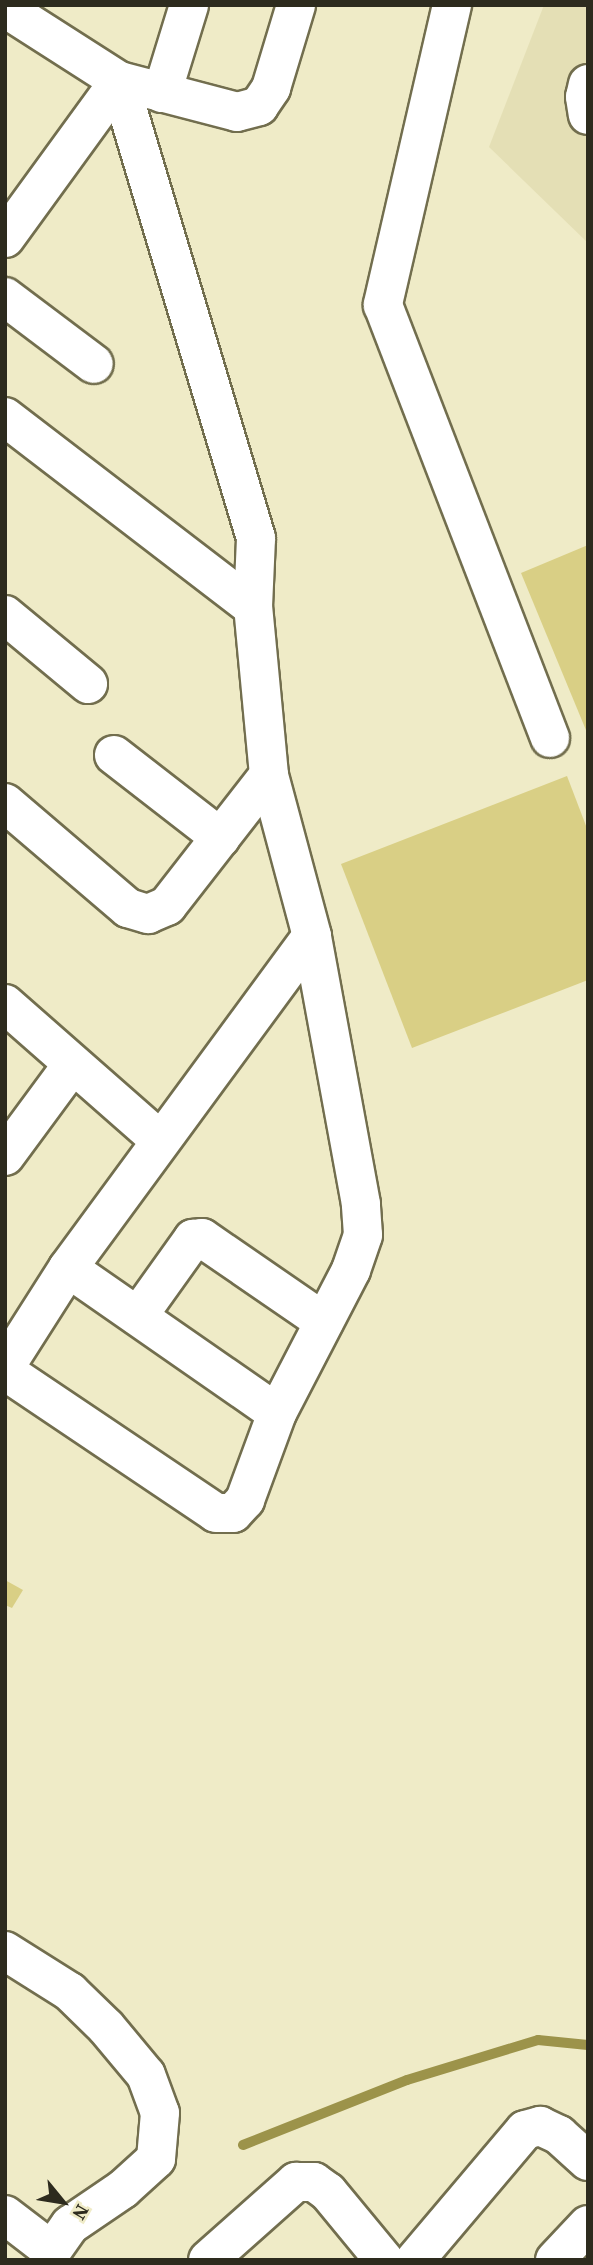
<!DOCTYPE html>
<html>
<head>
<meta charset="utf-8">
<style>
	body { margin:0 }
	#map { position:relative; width:593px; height:2265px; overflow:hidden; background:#efebc7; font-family:"Source Serif 4",serif }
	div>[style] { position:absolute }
	.built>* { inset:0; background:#e4dfb5 }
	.stream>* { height:10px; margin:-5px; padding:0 5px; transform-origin:5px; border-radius:5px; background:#9c934a }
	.building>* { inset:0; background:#d9cf85 }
	.roads { filter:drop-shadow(2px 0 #726e4e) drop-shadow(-2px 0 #726e4e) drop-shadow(0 2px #726e4e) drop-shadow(0 -2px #726e4e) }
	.minor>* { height:38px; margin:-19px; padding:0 19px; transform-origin:19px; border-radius:19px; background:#fff }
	span { translate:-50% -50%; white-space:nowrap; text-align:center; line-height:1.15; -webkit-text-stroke:7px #efebc7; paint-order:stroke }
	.frame { position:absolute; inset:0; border:7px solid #2d2b1e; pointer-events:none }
	.north { position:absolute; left:28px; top:2167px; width:70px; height:70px; -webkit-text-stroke:5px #efebc7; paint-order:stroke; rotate:120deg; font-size:19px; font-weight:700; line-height:28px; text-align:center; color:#2d2b1e }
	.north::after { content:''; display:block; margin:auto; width:24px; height:32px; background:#2d2b1e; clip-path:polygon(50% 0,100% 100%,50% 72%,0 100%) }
</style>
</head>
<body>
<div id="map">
	<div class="built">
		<div style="clip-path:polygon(544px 5px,588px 5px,588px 243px,489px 147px)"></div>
	</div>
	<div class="stream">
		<div style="left:243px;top:2145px;width:176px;rotate:-21.6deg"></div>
		<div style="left:407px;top:2080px;width:137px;rotate:-17deg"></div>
		<div style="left:538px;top:2040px;width:50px;rotate:5.7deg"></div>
	</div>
	<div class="building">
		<div style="clip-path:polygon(588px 545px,588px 735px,521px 573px)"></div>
		<div style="clip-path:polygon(567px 776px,588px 831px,588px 980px,412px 1048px,341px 864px)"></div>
		<div style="clip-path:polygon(5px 1580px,23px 1590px,12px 1608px,5px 1605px)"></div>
	</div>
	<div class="roads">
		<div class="minor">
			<div style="left:452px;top:5px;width:308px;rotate:103deg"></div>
			<div style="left:383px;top:305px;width:464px;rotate:68.9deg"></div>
			<div style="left:5px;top:8px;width:135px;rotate:32.6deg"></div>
			<div style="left:119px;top:81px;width:122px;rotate:14.7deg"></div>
			<div style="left:237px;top:112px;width:23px;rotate:-15deg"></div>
			<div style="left:259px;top:106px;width:22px;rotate:-56deg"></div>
			<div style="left:271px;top:88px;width:87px;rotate:-73.2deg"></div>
			<div style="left:588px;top:84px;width:13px;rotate:103deg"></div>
			<div style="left:585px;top:97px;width:18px;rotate:81deg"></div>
			<div style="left:162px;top:93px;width:92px;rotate:-72.9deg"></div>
			<div style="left:5px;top:238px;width:194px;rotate:-54deg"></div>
			<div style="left:5px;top:297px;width:111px;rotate:37deg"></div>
			<div style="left:5px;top:417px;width:312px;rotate:37.5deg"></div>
			<div style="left:5px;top:615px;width:108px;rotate:39.7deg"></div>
			<div style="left:114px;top:755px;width:135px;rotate:37.8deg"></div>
			<div style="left:5px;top:803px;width:162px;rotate:40.5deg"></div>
			<div style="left:128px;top:908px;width:21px;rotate:17deg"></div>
			<div style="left:148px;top:914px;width:21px;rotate:-23deg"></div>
			<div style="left:167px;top:906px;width:166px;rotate:-52.1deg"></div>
			<div style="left:5px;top:1004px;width:206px;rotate:41.3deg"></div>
			<div style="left:5px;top:1156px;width:113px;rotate:-53.6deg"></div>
			<div style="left:68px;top:1268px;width:254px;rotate:34.8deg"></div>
			<div style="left:138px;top:1316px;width:95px;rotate:-54.5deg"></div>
			<div style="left:193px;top:1239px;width:9px;rotate:-6deg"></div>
			<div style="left:202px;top:1238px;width:148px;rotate:34.5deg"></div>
			<div style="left:5px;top:1367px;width:117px;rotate:-57.5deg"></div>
			<div style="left:68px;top:1268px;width:412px;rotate:-53.7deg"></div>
			<div style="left:5px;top:1371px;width:254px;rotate:33.9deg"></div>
			<div style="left:216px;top:1513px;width:17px"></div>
			<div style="left:233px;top:1513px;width:18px;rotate:-47deg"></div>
			<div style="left:245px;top:1500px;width:93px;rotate:-69.8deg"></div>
			<div style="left:277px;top:1413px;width:161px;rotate:-62.6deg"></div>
			<div style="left:351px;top:1270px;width:37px;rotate:-71deg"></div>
			<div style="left:363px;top:1235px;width:31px;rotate:-94deg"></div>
			<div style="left:361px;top:1204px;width:272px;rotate:-100.4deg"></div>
			<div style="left:312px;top:936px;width:167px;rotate:-105deg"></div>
			<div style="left:269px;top:775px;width:169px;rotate:-95.4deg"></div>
			<div style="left:253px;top:607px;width:69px;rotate:-87.5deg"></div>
			<div style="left:256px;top:538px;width:477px;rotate:-106.7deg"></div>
			<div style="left:5px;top:1951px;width:77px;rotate:32.2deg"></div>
			<div style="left:70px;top:1992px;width:50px;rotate:44.2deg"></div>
			<div style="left:106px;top:2027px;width:62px;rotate:50.2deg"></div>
			<div style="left:146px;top:2075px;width:40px;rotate:69.8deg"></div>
			<div style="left:160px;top:2113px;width:46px;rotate:95deg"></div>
			<div style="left:156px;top:2159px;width:45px;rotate:137.7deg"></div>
			<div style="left:123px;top:2189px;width:64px;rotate:145.8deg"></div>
			<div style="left:70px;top:2225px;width:32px;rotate:125deg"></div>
			<div style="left:52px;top:2251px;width:9px;rotate:103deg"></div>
			<div style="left:5px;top:2215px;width:59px;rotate:37.5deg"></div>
			<div style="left:208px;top:2260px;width:118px;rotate:-41.6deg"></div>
			<div style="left:296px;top:2182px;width:18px"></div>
			<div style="left:314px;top:2182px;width:17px;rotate:36deg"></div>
			<div style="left:328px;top:2192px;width:88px;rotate:50.5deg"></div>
			<div style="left:415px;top:2260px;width:170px;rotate:-49.8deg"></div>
			<div style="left:525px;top:2130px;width:16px;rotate:-15deg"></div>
			<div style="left:540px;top:2126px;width:21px;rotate:25deg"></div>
			<div style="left:559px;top:2135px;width:39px;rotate:42deg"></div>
			<div style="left:555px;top:2260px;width:48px;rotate:-46.7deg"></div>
		</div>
	</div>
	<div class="frame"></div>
	<div class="north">N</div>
</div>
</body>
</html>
